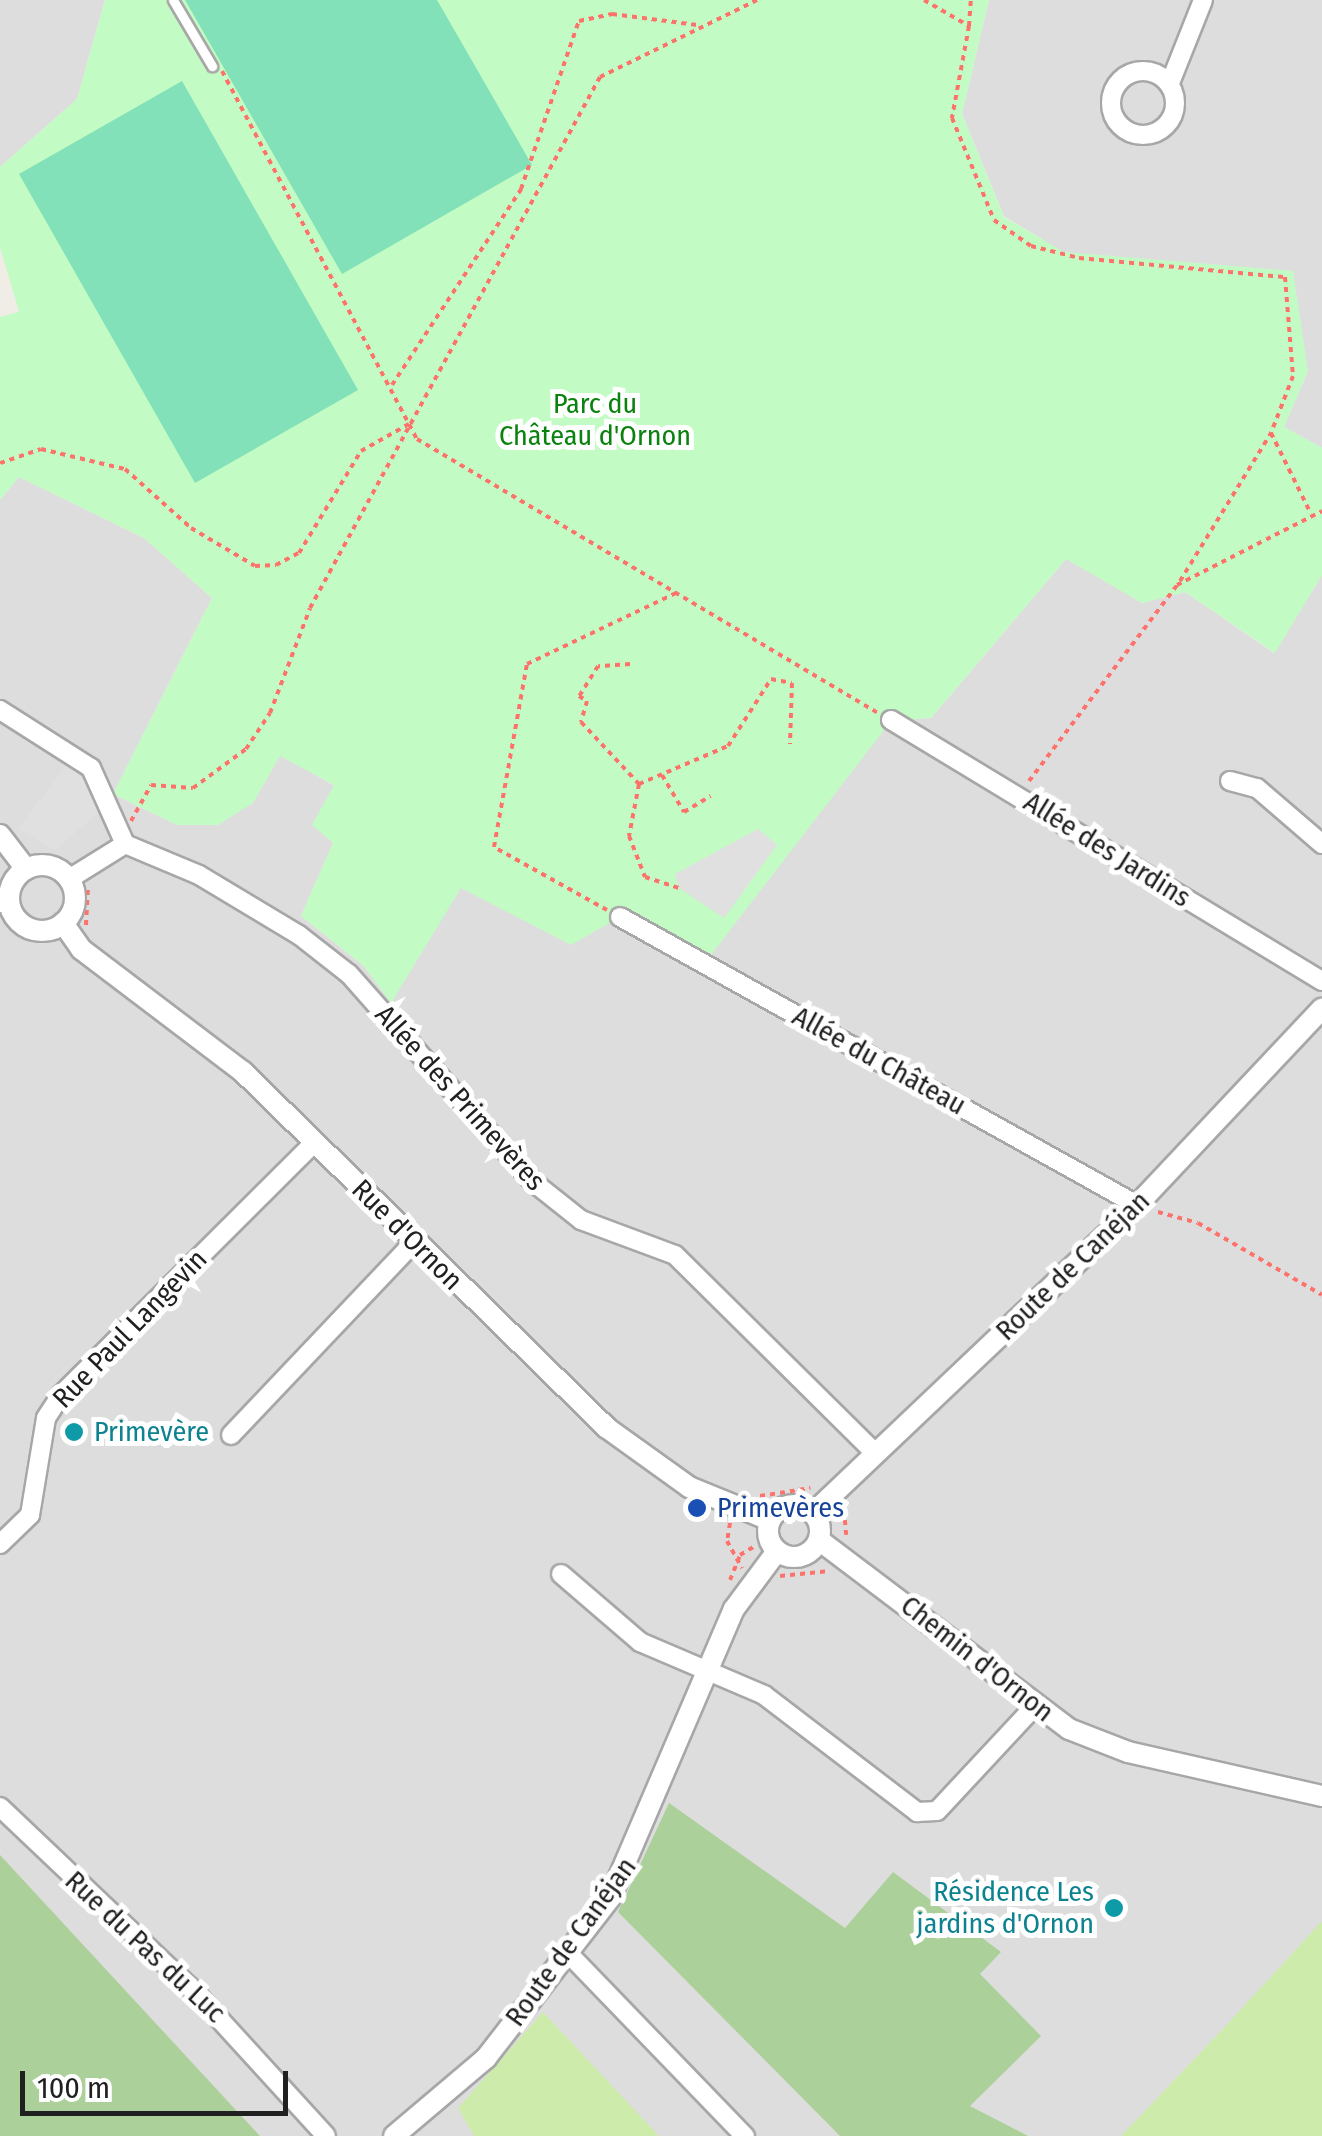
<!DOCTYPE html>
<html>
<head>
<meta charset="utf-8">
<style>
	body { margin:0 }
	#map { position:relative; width:1322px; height:2136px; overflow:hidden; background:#f0ece6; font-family:"Fira Sans Condensed",sans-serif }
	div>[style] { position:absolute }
	.residential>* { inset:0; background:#dedddd }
	.grass>* { inset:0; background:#cdebab }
	.forest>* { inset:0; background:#acd09a }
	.park>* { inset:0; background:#c3fbc4 }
	.pitch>* { inset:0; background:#82e1b8 }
	.parking>* { inset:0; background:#e0e0e0 }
	.path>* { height:4px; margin-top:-2px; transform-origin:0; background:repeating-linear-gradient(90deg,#fd736b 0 5px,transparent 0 10px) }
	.roads { filter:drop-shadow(2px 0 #a7a7a7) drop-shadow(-2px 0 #a7a7a7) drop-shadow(0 2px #a7a7a7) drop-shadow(0 -2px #a7a7a7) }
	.service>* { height:9px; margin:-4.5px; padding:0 4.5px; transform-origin:4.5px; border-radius:4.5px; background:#fff }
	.minor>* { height:18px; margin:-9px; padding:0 9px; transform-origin:9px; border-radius:9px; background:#fff }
	.minor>.ring { margin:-9px; padding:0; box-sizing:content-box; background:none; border:18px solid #fff; border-radius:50% }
	.tertiary>* { height:20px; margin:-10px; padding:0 10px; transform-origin:10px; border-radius:10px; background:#fff }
	.tertiary>.ring { margin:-10px; padding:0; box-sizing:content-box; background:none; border:20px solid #fff; border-radius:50% }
	.dots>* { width:28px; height:28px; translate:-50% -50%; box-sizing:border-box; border:5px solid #fff; border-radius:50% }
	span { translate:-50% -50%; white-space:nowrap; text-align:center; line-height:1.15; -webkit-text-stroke:10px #fff; paint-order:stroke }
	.park-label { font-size:28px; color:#09820e }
	.street-label { font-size:28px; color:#202020 }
	.culture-label { font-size:28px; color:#0d838f }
	.left { translate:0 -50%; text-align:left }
	.right { translate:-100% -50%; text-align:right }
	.transit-label { font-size:28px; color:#164399 }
	.scale { position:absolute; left:20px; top:2071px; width:268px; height:45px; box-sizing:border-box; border:5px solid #202020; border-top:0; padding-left:12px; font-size:30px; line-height:35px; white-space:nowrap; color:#202020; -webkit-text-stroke:8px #fff; paint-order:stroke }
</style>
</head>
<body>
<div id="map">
	<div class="residential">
		<div style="clip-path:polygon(0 0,105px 0,77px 99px,0 167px)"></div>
		<div style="clip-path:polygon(989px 0,1322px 0,1322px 448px,1284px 427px,1308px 371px,1142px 263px,1063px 252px,1004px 216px,962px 114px)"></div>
		<div style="clip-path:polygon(19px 477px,144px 538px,212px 598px,113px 794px,177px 825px,253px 803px,280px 755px,335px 786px,333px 843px,301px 916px,364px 966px,391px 1002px,461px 887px,571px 944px,891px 720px,931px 718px,1067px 558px,1142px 603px,1185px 592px,1274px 653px,1322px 575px,1322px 2136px,0 2136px,0 500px)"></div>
	</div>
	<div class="grass">
		<div style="clip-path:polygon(1322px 1921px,1322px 2136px,1121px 2136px,1221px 2031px)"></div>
		<div style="clip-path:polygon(543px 2012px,659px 2136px,474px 2136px,458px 2108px)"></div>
	</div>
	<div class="forest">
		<div style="clip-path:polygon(669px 1803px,845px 1928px,893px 1872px,1001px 1952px,980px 1974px,1041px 2036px,970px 2106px,1028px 2136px,840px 2136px,618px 1912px)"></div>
		<div style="clip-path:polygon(0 1855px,260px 2136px,0 2136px)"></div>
	</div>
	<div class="park">
		<div style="clip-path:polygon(105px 0,989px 0,962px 114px,1004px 217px,1064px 252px,1293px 271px,1308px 371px,1284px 427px,1322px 448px,1322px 575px,1275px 653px,1185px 592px,1142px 603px,1066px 559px,931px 718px,891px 721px,704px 964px,620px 917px,571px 945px,461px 888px,391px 1003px,364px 966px,301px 916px,333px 843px,312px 825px,334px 785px,280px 756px,253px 803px,218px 825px,177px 825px,113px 794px,212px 598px,144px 538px,19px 477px,0 500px,0 317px,19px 312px,0 247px,0 167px,77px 99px)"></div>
	</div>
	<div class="pitch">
		<div style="clip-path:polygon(185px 0,437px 0,532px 165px,342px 274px)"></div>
		<div style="clip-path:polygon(182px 81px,358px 390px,195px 483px,19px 174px)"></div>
	</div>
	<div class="parking">
		<div style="clip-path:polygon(68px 763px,90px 786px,98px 813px,55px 850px,18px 829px)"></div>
		<div style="clip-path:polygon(758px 829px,777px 845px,724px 918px,679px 888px,675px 874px)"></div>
	</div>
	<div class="path">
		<div style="left:924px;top:0;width:52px;rotate:30deg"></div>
		<div style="left:969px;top:26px;width:94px;rotate:100.5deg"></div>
		<div style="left:952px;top:118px;width:110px;rotate:67.6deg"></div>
		<div style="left:994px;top:220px;width:45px;rotate:35.1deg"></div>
		<div style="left:1031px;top:246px;width:49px;rotate:14deg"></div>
		<div style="left:1079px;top:258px;width:207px;rotate:5.3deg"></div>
		<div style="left:1285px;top:277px;width:99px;rotate:85.4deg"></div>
		<div style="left:1293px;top:376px;width:61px;rotate:111.1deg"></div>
		<div style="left:1271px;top:433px;width:90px;rotate:63.7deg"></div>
		<div style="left:969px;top:26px;width:26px;rotate:-86deg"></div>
		<div style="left:222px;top:71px;width:416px;rotate:62.1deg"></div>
		<div style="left:417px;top:439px;width:536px;rotate:30.73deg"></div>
		<div style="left:392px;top:385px;width:235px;rotate:-56.6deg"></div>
		<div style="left:521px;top:189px;width:178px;rotate:-71deg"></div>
		<div style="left:579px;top:21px;width:34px;rotate:-12deg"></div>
		<div style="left:612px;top:14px;width:86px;rotate:7.4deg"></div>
		<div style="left:0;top:463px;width:43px;rotate:-18.9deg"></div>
		<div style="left:41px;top:449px;width:86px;rotate:13.4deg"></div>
		<div style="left:125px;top:469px;width:89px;rotate:41.8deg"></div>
		<div style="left:191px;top:528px;width:74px;rotate:30.7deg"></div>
		<div style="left:255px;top:566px;width:21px;rotate:-3deg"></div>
		<div style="left:276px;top:565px;width:26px;rotate:-28deg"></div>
		<div style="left:299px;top:553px;width:119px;rotate:-58.7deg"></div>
		<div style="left:361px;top:451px;width:55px;rotate:-29.4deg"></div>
		<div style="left:1180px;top:581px;width:174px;rotate:-58.4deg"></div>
		<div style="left:630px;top:664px;width:32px;rotate:176deg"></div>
		<div style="left:598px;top:666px;width:36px;rotate:122deg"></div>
		<div style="left:579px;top:696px;width:9px;rotate:32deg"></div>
		<div style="left:587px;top:701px;width:22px;rotate:106deg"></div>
		<div style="left:581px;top:722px;width:85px;rotate:46.9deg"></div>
		<div style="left:639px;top:784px;width:53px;rotate:100.9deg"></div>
		<div style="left:629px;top:836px;width:44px;rotate:68.7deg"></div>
		<div style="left:645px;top:877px;width:36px;rotate:18deg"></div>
		<div style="left:662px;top:775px;width:43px;rotate:59.3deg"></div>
		<div style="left:684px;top:812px;width:31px;rotate:-31deg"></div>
		<div style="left:1029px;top:781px;width:246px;rotate:-52.9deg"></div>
		<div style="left:1177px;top:585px;width:163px;rotate:-27deg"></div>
		<div style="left:639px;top:784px;width:97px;rotate:-23.1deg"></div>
		<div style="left:728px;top:746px;width:80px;rotate:-57.3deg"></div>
		<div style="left:771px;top:679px;width:21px;rotate:11deg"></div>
		<div style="left:792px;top:683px;width:61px;rotate:91.9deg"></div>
		<div style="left:131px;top:821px;width:41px;rotate:-60.9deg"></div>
		<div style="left:151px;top:785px;width:42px;rotate:4.1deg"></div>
		<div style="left:193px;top:788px;width:66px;rotate:-36.3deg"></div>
		<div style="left:246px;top:749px;width:43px;rotate:-56.3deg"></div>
		<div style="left:270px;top:713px;width:112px;rotate:-69.1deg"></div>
		<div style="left:310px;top:608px;width:605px;rotate:-61.36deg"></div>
		<div style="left:600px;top:77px;width:175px;rotate:-26.1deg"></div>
		<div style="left:607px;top:910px;width:129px;rotate:-150.9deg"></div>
		<div style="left:494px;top:847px;width:186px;rotate:-79.8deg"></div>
		<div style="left:527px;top:664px;width:165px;rotate:-25.5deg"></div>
		<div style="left:86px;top:925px;width:36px;rotate:-87deg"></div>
		<div style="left:1158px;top:1212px;width:41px;rotate:15.4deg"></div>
		<div style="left:1198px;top:1223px;width:143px;rotate:30.1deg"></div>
		<div style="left:760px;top:1496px;width:51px;rotate:-9.1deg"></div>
		<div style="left:844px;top:1510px;width:25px;rotate:85deg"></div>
		<div style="left:730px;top:1523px;width:18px;rotate:99deg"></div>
		<div style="left:727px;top:1541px;width:31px;rotate:61deg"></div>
		<div style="left:780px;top:1576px;width:50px;rotate:-5.7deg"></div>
		<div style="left:730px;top:1580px;width:27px;rotate:-68deg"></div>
		<div style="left:740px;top:1555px;width:17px;rotate:-31deg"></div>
	</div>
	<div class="roads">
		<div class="service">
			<div style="left:173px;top:0;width:77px;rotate:59.4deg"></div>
		</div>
		<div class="minor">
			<div class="ring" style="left:1111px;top:71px;width:46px;height:46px"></div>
			<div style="left:1170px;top:83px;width:89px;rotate:-68.3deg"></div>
			<div style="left:0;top:710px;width:108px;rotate:32.5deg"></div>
			<div style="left:91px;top:768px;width:83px;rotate:65.9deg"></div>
			<div style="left:891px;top:720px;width:504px;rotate:31.2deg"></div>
			<div style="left:1230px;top:781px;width:28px;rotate:15deg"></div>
			<div style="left:1257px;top:788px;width:86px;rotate:40.7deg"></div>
			<div style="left:69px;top:879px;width:66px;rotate:-32deg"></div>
			<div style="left:125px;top:844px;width:80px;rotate:22.7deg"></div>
			<div style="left:199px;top:875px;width:117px;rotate:31deg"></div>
			<div style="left:299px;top:935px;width:63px;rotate:38deg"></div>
			<div style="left:349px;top:974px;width:276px;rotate:48.5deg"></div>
			<div style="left:532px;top:1181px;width:63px;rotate:38.5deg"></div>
			<div style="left:581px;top:1220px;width:100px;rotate:20.4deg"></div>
			<div style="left:675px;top:1255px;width:281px;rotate:44.7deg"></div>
			<div style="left:0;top:903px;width:10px;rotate:-6deg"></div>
			<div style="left:620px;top:917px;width:592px;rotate:29.12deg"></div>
			<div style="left:231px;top:1435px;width:265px;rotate:-46.5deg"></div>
			<div style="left:0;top:1544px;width:42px;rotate:-44deg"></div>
			<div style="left:30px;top:1515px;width:98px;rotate:-80.6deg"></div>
			<div style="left:46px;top:1418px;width:27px;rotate:-57deg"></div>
			<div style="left:61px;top:1395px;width:357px;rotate:-44.9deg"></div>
			<div style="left:561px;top:1574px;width:104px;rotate:40.7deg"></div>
			<div style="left:640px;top:1642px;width:135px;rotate:23.1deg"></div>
			<div style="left:764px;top:1695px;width:193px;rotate:37.4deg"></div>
			<div style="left:917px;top:1812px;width:20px;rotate:-3deg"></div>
			<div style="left:937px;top:1811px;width:142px;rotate:-47deg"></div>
			<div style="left:0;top:1807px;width:263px;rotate:43.5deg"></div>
			<div style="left:191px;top:1988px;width:200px;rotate:47.6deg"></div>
			<div style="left:568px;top:1953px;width:255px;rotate:46deg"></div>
		</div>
		<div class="tertiary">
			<div style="left:0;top:835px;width:43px;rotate:52.6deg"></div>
			<div class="ring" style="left:9px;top:865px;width:46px;height:46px"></div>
			<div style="left:63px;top:923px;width:32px;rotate:55deg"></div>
			<div style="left:81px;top:949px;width:203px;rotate:37.2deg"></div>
			<div style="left:243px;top:1072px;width:509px;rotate:44.36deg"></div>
			<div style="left:607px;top:1428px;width:101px;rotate:35.7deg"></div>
			<div style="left:689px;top:1487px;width:87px;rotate:22.2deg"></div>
			<div class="ring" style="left:768px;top:1505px;width:32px;height:32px"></div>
			<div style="left:813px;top:1513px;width:447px;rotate:-43.5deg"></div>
			<div style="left:1137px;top:1205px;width:270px;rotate:-46.7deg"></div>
			<div style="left:819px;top:1540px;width:313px;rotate:37.1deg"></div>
			<div style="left:1069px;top:1729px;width:63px;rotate:21.3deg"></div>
			<div style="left:1128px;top:1752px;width:199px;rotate:12.8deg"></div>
			<div style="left:394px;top:2136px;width:121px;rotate:-40.3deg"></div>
			<div style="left:486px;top:2058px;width:202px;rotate:-52.2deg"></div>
			<div style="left:610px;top:1898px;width:314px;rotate:-66.8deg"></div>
			<div style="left:734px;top:1609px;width:72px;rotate:-53.4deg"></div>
		</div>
	</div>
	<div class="dots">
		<div style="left:74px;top:1432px;background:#0f9aa8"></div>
		<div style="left:697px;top:1508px;background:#1a4fb4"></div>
		<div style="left:1114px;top:1908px;background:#0f9aa8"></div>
	</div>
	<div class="park-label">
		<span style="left:595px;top:420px">Parc du<br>Château d'Ornon</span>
	</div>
	<div class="street-label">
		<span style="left:1107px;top:850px;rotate:32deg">Allée des Jardins</span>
		<span style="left:879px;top:1061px;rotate:29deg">Allée du Château</span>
		<span style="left:460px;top:1098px;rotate:48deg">Allée des Primevères</span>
		<span style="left:407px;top:1235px;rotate:45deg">Rue d'Ornon</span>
		<span style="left:1073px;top:1266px;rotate:-44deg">Route de Canéjan</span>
		<span style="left:130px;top:1329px;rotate:-46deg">Rue Paul Langevin</span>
		<span style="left:977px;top:1659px;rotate:38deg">Chemin d'Ornon</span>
		<span style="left:571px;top:1942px;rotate:-54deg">Route de Canéjan</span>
		<span style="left:145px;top:1947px;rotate:43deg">Rue du Pas du Luc</span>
	</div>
	<div class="culture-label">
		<span class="left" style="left:94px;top:1432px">Primevère</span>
		<span class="right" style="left:1094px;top:1908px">Résidence Les<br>jardins d'Ornon</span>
	</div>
	<div class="transit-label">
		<span class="left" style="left:717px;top:1508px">Primevères</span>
	</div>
	<div class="scale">100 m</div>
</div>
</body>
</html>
